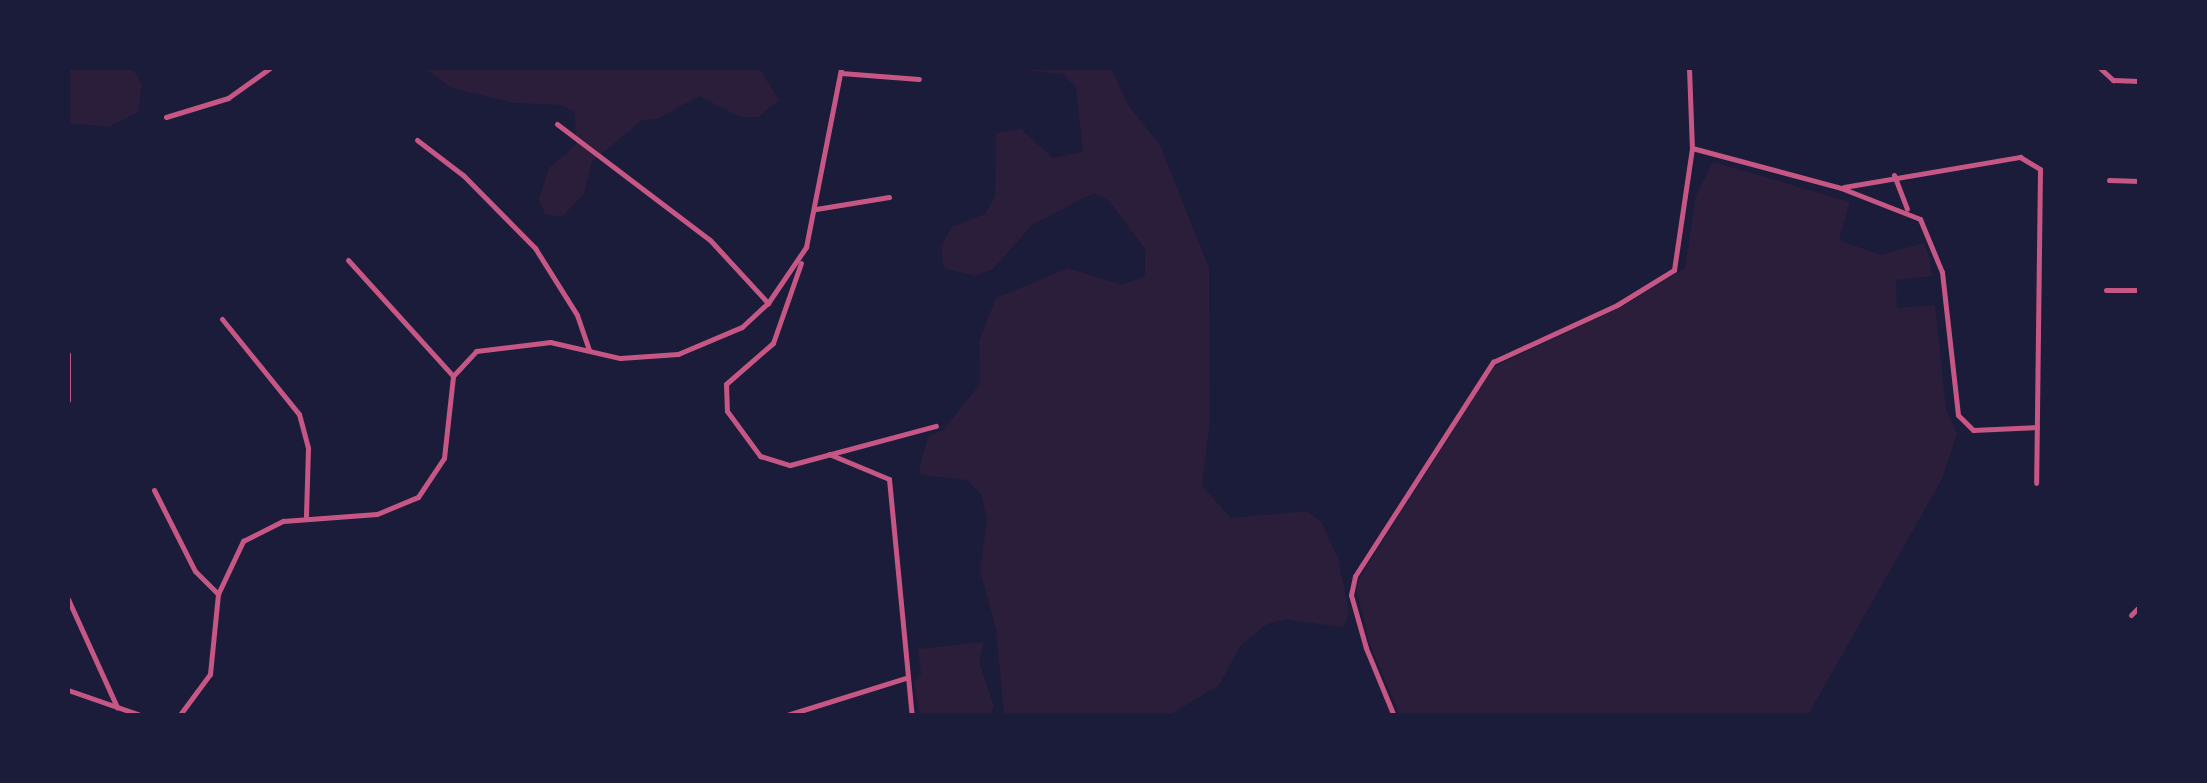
<!DOCTYPE html>
<html>
<head>
<meta charset="utf-8">
<style>
	body { margin:0 }
	#map { position:relative; width:2207px; height:783px; overflow:hidden; background:#1b1b3a; font-family:Cabin,sans-serif }
	div>[style] { position:absolute }
	.green>* { inset:0; background:#2a1e3b }
	.minor>* { height:5px; margin:-2.5px; padding:0 2.5px; transform-origin:2.5px; border-radius:2.5px; background:#c65784 }
	span { translate:-50% -50%; white-space:nowrap; text-align:center; line-height:1.15; -webkit-text-stroke:10px #1b1b3a; paint-order:stroke }
	.frame { position:absolute; inset:0; border:70px solid #1b1b3a; pointer-events:none }
</style>
</head>
<body>
<div id="map">
	<div class="green">
		<div style="clip-path:polygon(68px 68px,132px 68px,142px 84px,138px 112px,109px 127px,68px 123px)"></div>
		<div style="clip-path:polygon(424px 68px,759px 68px,779px 100px,758px 117px,740px 117px,699px 96px,657px 119px,642px 120px,592px 162px,584px 194px,562px 217px,545px 214px,539px 199px,549px 168px,576px 145px,575px 113px,562px 105px,515px 103px,452px 88px)"></div>
		<div style="clip-path:polygon(1005px 68px,1111px 68px,1128px 105px,1160px 145px,1209px 268px,1210px 419px,1202px 486px,1231px 518px,1307px 511px,1322px 523px,1338px 558px,1349px 612px,1344px 628px,1287px 619px,1267px 624px,1241px 645px,1219px 685px,1170px 715px,1004px 715px,996px 629px,980px 570px,987px 520px,981px 494px,967px 480px,921px 475px,919px 469px,928px 437px,943px 430px,980px 384px,979px 341px,996px 298px,1068px 268px,1122px 285px,1145px 276px,1145px 249px,1109px 201px,1094px 193px,1033px 224px,993px 269px,975px 276px,944px 268px,941px 246px,952px 227px,985px 214px,995px 196px,996px 133px,1021px 129px,1053px 158px,1083px 152px,1076px 87px,1063px 74px)"></div>
		<div style="clip-path:polygon(1713px 162px,1850px 202px,1839px 240px,1880px 255px,1924px 243px,1930px 259px,1932px 276px,1896px 280px,1897px 308px,1935px 305px,1946px 409px,1957px 434px,1942px 479px,1808px 715px,1400px 715px,1370px 645px,1356px 588px,1360px 577px,1494px 367px,1625px 305px,1685px 268px,1696px 195px)"></div>
		<div style="clip-path:polygon(984px 642px,979px 661px,994px 706px,990px 715px,920px 715px,914px 682px,921px 674px,918px 649px)"></div>
	</div>
	<div class="minor">
		<div style="left:1689px;top:68px;width:80px;rotate:87.9deg"></div>
		<div style="left:1692px;top:148px;width:154px;rotate:15deg"></div>
		<div style="left:1841px;top:188px;width:85px;rotate:21.4deg"></div>
		<div style="left:1920px;top:219px;width:57px;rotate:67.5deg"></div>
		<div style="left:1942px;top:272px;width:144px;rotate:83.6deg"></div>
		<div style="left:1958px;top:415px;width:21px;rotate:45deg"></div>
		<div style="left:1973px;top:430px;width:64px;rotate:-2.7deg"></div>
		<div style="left:2100px;top:68px;width:18px;rotate:43deg"></div>
		<div style="left:2113px;top:80px;width:27px;rotate:2deg"></div>
		<div style="left:841px;top:73px;width:78px;rotate:4.4deg"></div>
		<div style="left:166px;top:117px;width:65px;rotate:-17deg"></div>
		<div style="left:228px;top:98px;width:52px;rotate:-35.5deg"></div>
		<div style="left:557px;top:124px;width:192px;rotate:37.2deg"></div>
		<div style="left:710px;top:240px;width:86px;rotate:47.4deg"></div>
		<div style="left:417px;top:140px;width:58px;rotate:37.3deg"></div>
		<div style="left:463px;top:175px;width:103px;rotate:45.4deg"></div>
		<div style="left:535px;top:248px;width:79px;rotate:57.9deg"></div>
		<div style="left:577px;top:315px;width:37px;rotate:71deg"></div>
		<div style="left:1894px;top:175px;width:36px;rotate:69deg"></div>
		<div style="left:2109px;top:180px;width:31px;rotate:2deg"></div>
		<div style="left:1844px;top:187px;width:179px;rotate:-9.7deg"></div>
		<div style="left:2020px;top:157px;width:23px;rotate:31deg"></div>
		<div style="left:2040px;top:169px;width:314px;rotate:90.7deg"></div>
		<div style="left:816px;top:209px;width:74px;rotate:-9.3deg"></div>
		<div style="left:348px;top:260px;width:156px;rotate:47.8deg"></div>
		<div style="left:801px;top:263px;width:85px;rotate:109.3deg"></div>
		<div style="left:773px;top:343px;width:62px;rotate:138.9deg"></div>
		<div style="left:726px;top:384px;width:27px;rotate:88deg"></div>
		<div style="left:727px;top:411px;width:56px;rotate:53.7deg"></div>
		<div style="left:760px;top:456px;width:31px;rotate:17deg"></div>
		<div style="left:790px;top:465px;width:151px;rotate:-15deg"></div>
		<div style="left:2106px;top:290px;width:34px"></div>
		<div style="left:222px;top:319px;width:122px;rotate:51deg"></div>
		<div style="left:299px;top:414px;width:35px;rotate:75deg"></div>
		<div style="left:308px;top:448px;width:68px;rotate:91.7deg"></div>
		<div style="left:68px;top:354px;width:46px;rotate:90deg"></div>
		<div style="left:829px;top:454px;width:65px;rotate:22.6deg"></div>
		<div style="left:889px;top:479px;width:238px;rotate:84.5deg"></div>
		<div style="left:154px;top:490px;width:91px;rotate:63.2deg"></div>
		<div style="left:195px;top:571px;width:33px;rotate:45deg"></div>
		<div style="left:68px;top:599px;width:119px;rotate:65.6deg"></div>
		<div style="left:2131px;top:615px;width:13px;rotate:-45deg"></div>
		<div style="left:68px;top:690px;width:79px;rotate:19.1deg"></div>
		<div style="left:179px;top:716px;width:52px;rotate:-53.6deg"></div>
		<div style="left:210px;top:674px;width:80px;rotate:-84.3deg"></div>
		<div style="left:218px;top:594px;width:59px;rotate:-64.7deg"></div>
		<div style="left:243px;top:541px;width:45px;rotate:-26.6deg"></div>
		<div style="left:283px;top:521px;width:94px;rotate:-4.3deg"></div>
		<div style="left:377px;top:514px;width:44px;rotate:-22.5deg"></div>
		<div style="left:418px;top:497px;width:47px;rotate:-56.3deg"></div>
		<div style="left:444px;top:458px;width:82px;rotate:-83.7deg"></div>
		<div style="left:453px;top:376px;width:34px;rotate:-47deg"></div>
		<div style="left:476px;top:351px;width:75px;rotate:-6.9deg"></div>
		<div style="left:550px;top:342px;width:72px;rotate:12.9deg"></div>
		<div style="left:620px;top:358px;width:58px;rotate:-3.9deg"></div>
		<div style="left:678px;top:354px;width:69px;rotate:-22.9deg"></div>
		<div style="left:742px;top:327px;width:35px;rotate:-43deg"></div>
		<div style="left:768px;top:303px;width:68px;rotate:-55.8deg"></div>
		<div style="left:806px;top:247px;width:182px;rotate:-78.9deg"></div>
		<div style="left:784px;top:716px;width:127px;rotate:-17.4deg"></div>
		<div style="left:1394px;top:716px;width:74px;rotate:-112.4deg"></div>
		<div style="left:1366px;top:648px;width:55px;rotate:-105.8deg"></div>
		<div style="left:1351px;top:595px;width:19px;rotate:-78deg"></div>
		<div style="left:1355px;top:576px;width:255px;rotate:-57.2deg"></div>
		<div style="left:1493px;top:362px;width:136px;rotate:-24.7deg"></div>
		<div style="left:1617px;top:305px;width:67px;rotate:-31.6deg"></div>
		<div style="left:1674px;top:270px;width:123px;rotate:-81.6deg"></div>
	</div>
	<div class="frame"></div>
</div>
</body>
</html>
